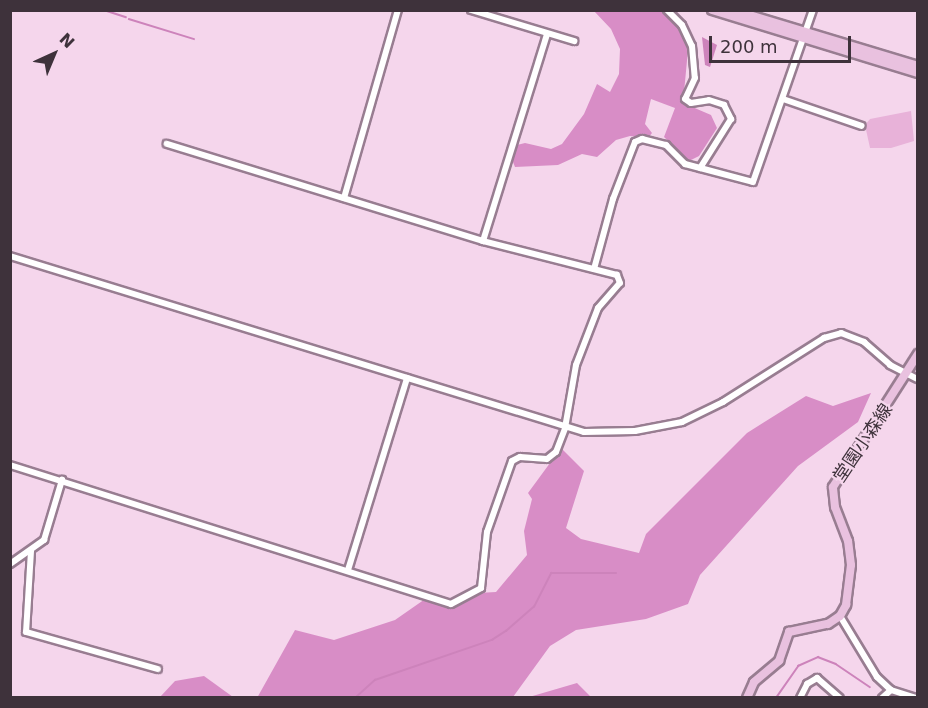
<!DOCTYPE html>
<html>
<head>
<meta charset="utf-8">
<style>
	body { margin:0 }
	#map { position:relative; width:928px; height:708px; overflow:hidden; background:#f5d6ec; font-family:"DejaVu Sans","Noto Sans JP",sans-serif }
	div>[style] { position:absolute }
	.green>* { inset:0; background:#e8b2d9 }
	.forest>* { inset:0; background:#d88dc6 }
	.water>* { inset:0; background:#cd83bb }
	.stream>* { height:1.5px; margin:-0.75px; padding:0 0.75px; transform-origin:0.75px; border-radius:0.75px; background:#cd83bb }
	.roads { filter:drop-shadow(2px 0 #987d91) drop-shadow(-2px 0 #987d91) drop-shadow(0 2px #987d91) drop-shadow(0 -2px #987d91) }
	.minor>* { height:6px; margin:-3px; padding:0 3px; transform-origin:3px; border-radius:3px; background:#fff }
	.major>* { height:8px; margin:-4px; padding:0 4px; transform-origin:4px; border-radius:4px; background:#e9c1df }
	span { translate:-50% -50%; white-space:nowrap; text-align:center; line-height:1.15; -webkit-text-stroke:4.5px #f5d6ec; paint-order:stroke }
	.street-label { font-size:18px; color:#3e323b }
	.frame { position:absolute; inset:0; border:12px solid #3e323b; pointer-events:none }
	.north { position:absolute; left:24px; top:24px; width:60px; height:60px; -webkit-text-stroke:4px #f5d6ec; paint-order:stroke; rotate:44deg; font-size:16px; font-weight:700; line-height:24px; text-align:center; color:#3e323b }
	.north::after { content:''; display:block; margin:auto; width:21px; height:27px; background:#3e323b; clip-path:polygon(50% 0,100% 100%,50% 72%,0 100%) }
	.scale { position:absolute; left:709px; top:36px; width:142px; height:27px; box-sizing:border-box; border:3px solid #3e323b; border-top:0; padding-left:8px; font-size:18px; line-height:21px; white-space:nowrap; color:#3e323b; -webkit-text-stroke:4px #f5d6ec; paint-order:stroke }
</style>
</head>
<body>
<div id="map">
	<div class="green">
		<div style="clip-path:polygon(911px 111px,914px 141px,891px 148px,870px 148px,865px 125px,870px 119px)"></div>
	</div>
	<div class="forest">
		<div style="clip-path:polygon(594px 11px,664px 11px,681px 29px,688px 50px,683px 103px,711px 115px,717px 128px,699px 156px,689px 161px,664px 137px,675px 108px,651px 99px,645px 124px,652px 133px,648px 138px,630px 136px,616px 140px,597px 157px,582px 154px,558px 165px,515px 167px,511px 157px,517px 145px,525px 143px,551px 149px,562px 144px,584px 114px,597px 84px,610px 92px,619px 74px,620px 49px,611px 29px)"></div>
		<div style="clip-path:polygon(871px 393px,858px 422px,798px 466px,700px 575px,688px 604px,646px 619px,576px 630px,550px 646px,513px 697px,257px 698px,295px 630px,334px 640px,395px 620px,428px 597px,451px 606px,478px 593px,496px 592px,527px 555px,524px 531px,532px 499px,528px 493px,561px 448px,584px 471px,566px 528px,581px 539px,639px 553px,646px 534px,747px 433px,806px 396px,833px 406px)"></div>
		<div style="clip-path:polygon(204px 676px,233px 697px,160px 697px,175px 681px)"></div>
		<div style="clip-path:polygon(577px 683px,591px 697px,529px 697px,536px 695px)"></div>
	</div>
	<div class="water">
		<div style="clip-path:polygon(702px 37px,717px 45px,710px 67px,705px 65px)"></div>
	</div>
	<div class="stream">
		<div style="left:104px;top:10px;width:23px;rotate:18deg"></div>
		<div style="left:129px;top:19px;width:68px;rotate:17.1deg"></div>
		<div style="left:355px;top:698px;width:27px;rotate:-42deg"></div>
		<div style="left:375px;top:680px;width:124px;rotate:-18.9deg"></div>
		<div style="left:492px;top:640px;width:17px;rotate:-33deg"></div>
		<div style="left:506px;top:631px;width:37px;rotate:-41deg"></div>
		<div style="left:534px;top:607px;width:38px;rotate:-63deg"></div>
		<div style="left:551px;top:573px;width:65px"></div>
		<div style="left:776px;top:698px;width:39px;rotate:-55deg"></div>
		<div style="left:798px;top:666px;width:22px;rotate:-24deg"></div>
		<div style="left:818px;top:657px;width:19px;rotate:21deg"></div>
		<div style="left:836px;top:664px;width:41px;rotate:34.1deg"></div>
	</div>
	<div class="roads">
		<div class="minor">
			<div style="left:471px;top:10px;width:108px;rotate:16.8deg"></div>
			<div style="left:667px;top:10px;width:21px;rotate:45deg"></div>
			<div style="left:682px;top:25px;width:23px;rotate:65deg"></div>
			<div style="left:692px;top:46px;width:32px;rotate:85deg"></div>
			<div style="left:695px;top:78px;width:23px;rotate:115deg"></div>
			<div style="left:685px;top:99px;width:7px;rotate:34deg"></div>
			<div style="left:691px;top:103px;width:18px;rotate:-9deg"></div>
			<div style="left:709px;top:100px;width:16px;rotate:18deg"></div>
			<div style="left:724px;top:105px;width:16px;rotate:63deg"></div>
			<div style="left:731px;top:119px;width:58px;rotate:122.3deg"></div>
			<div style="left:783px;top:99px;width:83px;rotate:18.9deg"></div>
			<div style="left:344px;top:198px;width:196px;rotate:-74deg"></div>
			<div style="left:483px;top:241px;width:217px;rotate:-72.8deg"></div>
			<div style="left:10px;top:256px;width:600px;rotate:17.05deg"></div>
			<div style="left:584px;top:432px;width:51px;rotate:-1.1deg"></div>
			<div style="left:635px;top:431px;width:48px;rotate:-10.8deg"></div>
			<div style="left:682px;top:422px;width:46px;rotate:-26deg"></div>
			<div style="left:723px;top:402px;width:120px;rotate:-32.4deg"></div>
			<div style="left:824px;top:338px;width:18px;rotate:-16deg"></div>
			<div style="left:841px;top:333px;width:25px;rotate:21deg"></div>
			<div style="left:864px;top:342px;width:35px;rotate:41deg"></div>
			<div style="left:890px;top:365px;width:31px;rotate:27deg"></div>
			<div style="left:594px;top:269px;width:73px;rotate:-74.8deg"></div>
			<div style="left:613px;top:199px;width:61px;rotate:-68.9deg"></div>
			<div style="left:635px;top:142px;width:8px;rotate:-23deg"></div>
			<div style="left:642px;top:139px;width:25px;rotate:14deg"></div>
			<div style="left:666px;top:145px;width:27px;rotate:45deg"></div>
			<div style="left:685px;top:164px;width:70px;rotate:14.8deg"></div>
			<div style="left:753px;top:182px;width:182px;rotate:-70.8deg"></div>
			<div style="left:10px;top:465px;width:462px;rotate:17.5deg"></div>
			<div style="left:451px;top:604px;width:34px;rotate:-28deg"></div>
			<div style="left:481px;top:588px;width:56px;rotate:-83.9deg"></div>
			<div style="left:487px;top:532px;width:75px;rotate:-70.6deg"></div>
			<div style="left:512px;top:461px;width:9px;rotate:-27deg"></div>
			<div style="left:520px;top:457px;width:27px;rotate:4deg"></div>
			<div style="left:547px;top:459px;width:11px;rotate:-38deg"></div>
			<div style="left:556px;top:452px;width:26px;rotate:-69deg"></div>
			<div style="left:565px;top:428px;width:64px;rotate:-80.1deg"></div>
			<div style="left:576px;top:365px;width:61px;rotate:-68.9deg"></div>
			<div style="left:598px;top:308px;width:33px;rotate:-49deg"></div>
			<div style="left:620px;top:283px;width:9px;rotate:-111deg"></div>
			<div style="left:617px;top:275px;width:138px;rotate:-165.8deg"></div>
			<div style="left:483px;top:241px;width:331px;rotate:-162.9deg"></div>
			<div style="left:31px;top:551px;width:81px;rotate:93.5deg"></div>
			<div style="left:26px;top:632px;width:137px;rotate:15.7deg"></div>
			<div style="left:10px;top:564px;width:42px;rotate:-35.2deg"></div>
			<div style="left:44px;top:540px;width:63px;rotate:-73.3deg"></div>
			<div style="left:348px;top:570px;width:201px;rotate:-72.9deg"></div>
			<div style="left:840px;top:616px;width:71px;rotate:58.8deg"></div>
			<div style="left:877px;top:677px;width:19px;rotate:43deg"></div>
			<div style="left:891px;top:690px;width:25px;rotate:18deg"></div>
			<div style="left:800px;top:698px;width:16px;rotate:-63deg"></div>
			<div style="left:807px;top:684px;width:12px;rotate:-31deg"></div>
			<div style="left:817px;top:678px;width:30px;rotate:41deg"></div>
			<div style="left:882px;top:698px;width:12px;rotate:-42deg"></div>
		</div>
		<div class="major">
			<div style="left:712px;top:10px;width:215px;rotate:17deg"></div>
			<div style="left:733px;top:10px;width:193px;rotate:16.8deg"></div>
			<div style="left:747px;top:698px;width:17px;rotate:-66deg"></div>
			<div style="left:754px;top:682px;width:33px;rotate:-40deg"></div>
			<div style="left:779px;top:661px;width:31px;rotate:-71deg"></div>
			<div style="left:789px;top:632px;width:40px;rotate:-12deg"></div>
			<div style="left:828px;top:624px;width:14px;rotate:-34deg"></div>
			<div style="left:840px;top:616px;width:13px;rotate:-61deg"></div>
			<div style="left:846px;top:605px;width:40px;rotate:-82.9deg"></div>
			<div style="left:851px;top:565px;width:24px;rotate:-97deg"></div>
			<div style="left:848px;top:541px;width:36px;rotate:-111deg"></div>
			<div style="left:835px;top:507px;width:20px;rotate:-96deg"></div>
			<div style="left:833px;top:487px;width:158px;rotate:-57.4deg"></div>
		</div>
	</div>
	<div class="street-label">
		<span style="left:863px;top:443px;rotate:-56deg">堂園小森線</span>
	</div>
	<div class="frame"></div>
	<div class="north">N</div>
	<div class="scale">200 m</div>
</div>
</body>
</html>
